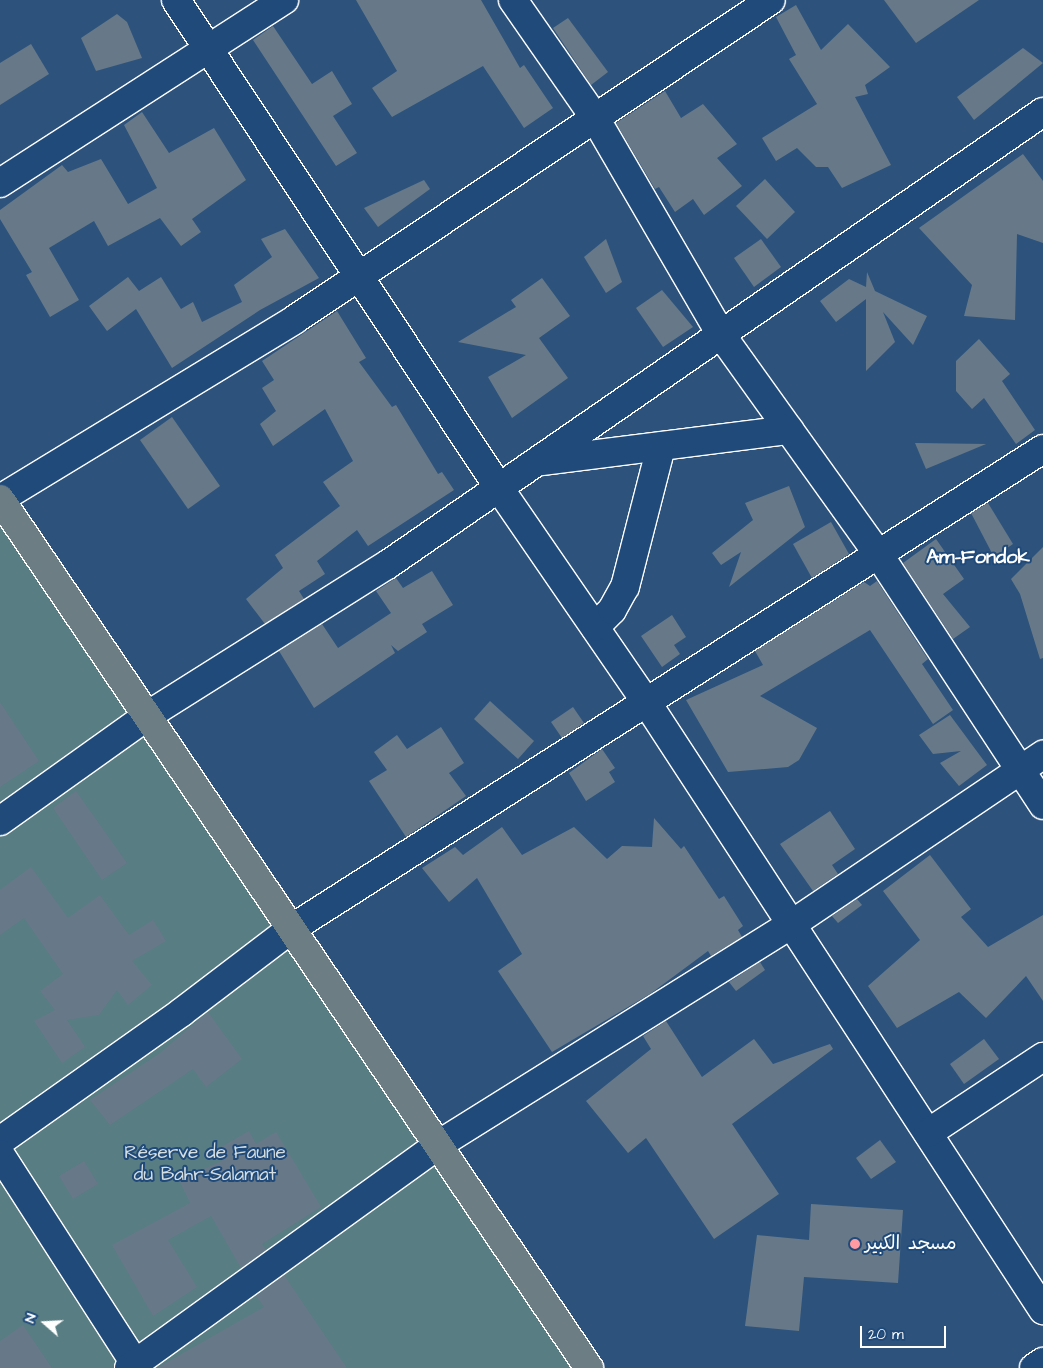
<!DOCTYPE html>
<html>
<head>
<meta charset="utf-8">
<style>
	body { margin:0 }
	#map { position:relative; width:1043px; height:1368px; overflow:hidden; background:#2d537d; font-family:"Architects Daughter","Playpen Sans Arabic",sans-serif }
	div>[style] { position:absolute }
	.green>* { inset:0; background:#587d83 }
	.building>* { inset:0; background:#677988 }
	.roads { filter:drop-shadow(1px 0 #fff) drop-shadow(-1px 0 #fff) drop-shadow(0 1px #fff) drop-shadow(0 -1px #fff) }
	.minor>* { height:28px; margin:-14px; padding:0 14px; transform-origin:14px; border-radius:14px; background:#1f4a7a }
	.major>* { height:28px; margin:-14px; padding:0 14px; transform-origin:14px; border-radius:14px; background:#6c7e84 }
	.dots>* { width:14px; height:14px; translate:-50% -50%; box-sizing:border-box; border:2px solid #1f4a7a; border-radius:50% }
	span { translate:-50% -50%; white-space:nowrap; text-align:center; line-height:1.15; -webkit-text-stroke:4px #1f4a7a; paint-order:stroke }
	.park-label { font-size:19px; color:#d5dee0 }
	.poi-label { font-size:19px; color:#fff }
	.left { translate:0 -50%; text-align:left }
	.neighbourhood-label { font-size:20px; color:#fff; font-weight:700 }
	.north { position:absolute; left:20px; top:1298px; width:50px; height:50px; -webkit-text-stroke:4px #1f4a7a; paint-order:stroke; rotate:289deg; font-size:14px; font-weight:700; line-height:20px; text-align:center; color:#fff }
	.north::after { content:''; display:block; margin:auto; width:18px; height:22px; background:#fff; clip-path:polygon(50% 0,100% 100%,50% 72%,0 100%) }
	.scale { position:absolute; left:860px; top:1326px; width:86px; height:22px; box-sizing:border-box; border:2px solid #fff; border-top:0; padding-left:6px; font-size:15px; line-height:18px; white-space:nowrap; color:#fff; -webkit-text-stroke:4px #1f4a7a; paint-order:stroke }
</style>
</head>
<body>
<div id="map">
	<div class="green">
		<div style="clip-path:polygon(0 501px,591px 1368px,0 1368px)"></div>
	</div>
	<div class="building">
		<div style="clip-path:polygon(356px 0,481px 0,520px 68px,524px 65px,553px 108px,524px 128px,483px 66px,392px 117px,372px 88px,397px 71px)"></div>
		<div style="clip-path:polygon(884px 0,979px 0,916px 43px)"></div>
		<div style="clip-path:polygon(796px 5px,821px 50px,848px 24px,890px 67px,865px 85px,868px 94px,855px 97px,891px 165px,842px 188px,828px 167px,816px 167px,797px 148px,776px 161px,762px 138px,817px 104px,789px 59px,796px 55px,776px 17px)"></div>
		<div style="clip-path:polygon(117px 14px,127px 22px,142px 58px,96px 71px,81px 38px)"></div>
		<div style="clip-path:polygon(568px 18px,608px 72px,591px 85px,553px 28px)"></div>
		<div style="clip-path:polygon(273px 26px,312px 84px,332px 71px,352px 104px,333px 116px,357px 153px,336px 166px,253px 40px)"></div>
		<div style="clip-path:polygon(31px 44px,49px 74px,0 105px,0 63px)"></div>
		<div style="clip-path:polygon(1023px 48px,1043px 63px,974px 120px,957px 97px)"></div>
		<div style="clip-path:polygon(665px 91px,681px 118px,703px 104px,737px 144px,717px 158px,742px 186px,704px 215px,693px 199px,675px 212px,659px 187px,655px 189px,616px 123px)"></div>
		<div style="clip-path:polygon(142px 112px,169px 153px,214px 128px,246px 180px,192px 219px,201px 232px,181px 246px,160px 218px,108px 246px,94px 221px,49px 248px,79px 300px,50px 317px,26px 275px,32px 272px,0 219px,0 210px,62px 165px,68px 172px,101px 159px,128px 204px,157px 188px,124px 125px)"></div>
		<div style="clip-path:polygon(1023px 154px,1043px 181px,1043px 243px,1017px 234px,1015px 320px,964px 316px,972px 285px,919px 228px)"></div>
		<div style="clip-path:polygon(765px 179px,795px 212px,767px 239px,736px 206px)"></div>
		<div style="clip-path:polygon(424px 180px,430px 189px,378px 227px,364px 208px)"></div>
		<div style="clip-path:polygon(285px 229px,319px 278px,260px 310px,172px 368px,136px 309px,107px 331px,89px 306px,128px 277px,139px 291px,161px 277px,181px 309px,193px 302px,202px 322px,242px 302px,234px 285px,272px 257px,261px 239px)"></div>
		<div style="clip-path:polygon(606px 239px,622px 282px,606px 293px,584px 257px)"></div>
		<div style="clip-path:polygon(761px 239px,781px 267px,754px 287px,734px 258px)"></div>
		<div style="clip-path:polygon(867px 272px,875px 291px,927px 316px,913px 345px,883px 312px,895px 342px,866px 371px,866px 299px,836px 322px,820px 301px,849px 279px,866px 287px)"></div>
		<div style="clip-path:polygon(542px 278px,570px 316px,539px 338px,568px 378px,512px 418px,488px 377px,526px 355px,458px 342px,516px 307px,511px 300px)"></div>
		<div style="clip-path:polygon(662px 290px,693px 327px,663px 347px,636px 308px)"></div>
		<div style="clip-path:polygon(337px 311px,366px 358px,359px 362px,392px 407px,396px 405px,438px 474px,442px 472px,454px 490px,368px 546px,357px 530px,317px 561px,325px 574px,299px 591px,304px 599px,265px 624px,246px 599px,283px 568px,275px 555px,340px 506px,323px 482px,353px 461px,325px 409px,273px 446px,260px 424px,276px 411px,262px 388px,274px 380px,262px 361px)"></div>
		<div style="clip-path:polygon(979px 339px,1010px 374px,1002px 381px,1035px 430px,1016px 444px,984px 398px,972px 409px,956px 391px,956px 361px)"></div>
		<div style="clip-path:polygon(172px 417px,220px 486px,188px 509px,140px 440px)"></div>
		<div style="clip-path:polygon(915px 443px,986px 444px,926px 469px)"></div>
		<div style="clip-path:polygon(789px 486px,805px 527px,729px 587px,741px 552px,721px 565px,712px 553px,753px 520px,745px 503px)"></div>
		<div style="clip-path:polygon(988px 503px,1013px 544px,994px 557px,971px 513px)"></div>
		<div style="clip-path:polygon(831px 522px,849px 554px,812px 578px,793px 544px)"></div>
		<div style="clip-path:polygon(936px 539px,964px 579px,943px 594px,970px 627px,953px 639px,903px 563px)"></div>
		<div style="clip-path:polygon(1043px 547px,1043px 658px,1040px 659px,1020px 594px,1011px 579px)"></div>
		<div style="clip-path:polygon(432px 571px,453px 605px,422px 624px,427px 632px,398px 651px,391px 645px,395px 653px,314px 708px,279px 651px,322px 624px,338px 648px,391px 613px,376px 591px,396px 578px,403px 588px)"></div>
		<div style="clip-path:polygon(877px 581px,928px 659px,922px 664px,953px 710px,933px 724px,870px 630px,760px 696px,817px 728px,799px 760px,788px 767px,728px 772px,686px 700px,763px 665px,755px 651px,864px 582px,870px 586px)"></div>
		<div style="clip-path:polygon(672px 615px,686px 637px,674px 645px,680px 654px,662px 667px,641px 636px)"></div>
		<div style="clip-path:polygon(490px 701px,534px 741px,518px 759px,474px 719px)"></div>
		<div style="clip-path:polygon(0 702px,39px 761px,0 787px)"></div>
		<div style="clip-path:polygon(573px 707px,584px 723px,562px 738px,551px 722px)"></div>
		<div style="clip-path:polygon(950px 715px,987px 765px,959px 786px,940px 763px,961px 751px,933px 754px,919px 735px)"></div>
		<div style="clip-path:polygon(441px 727px,464px 763px,449px 773px,466px 796px,406px 837px,369px 781px,387px 770px,374px 752px,397px 735px,407px 749px)"></div>
		<div style="clip-path:polygon(602px 749px,615px 768px,609px 772px,615px 782px,586px 801px,569px 773px)"></div>
		<div style="clip-path:polygon(76px 791px,127px 863px,102px 880px,53px 808px)"></div>
		<div style="clip-path:polygon(830px 811px,855px 849px,832px 865px,838px 874px,813px 891px,780px 844px)"></div>
		<div style="clip-path:polygon(654px 818px,681px 849px,684px 846px,719px 899px,724px 896px,743px 926px,738px 930px,742px 937px,711px 956px,708px 951px,650px 994px,552px 1052px,498px 971px,522px 954px,477px 878px,449px 902px,422px 868px,455px 847px,463px 855px,502px 827px,522px 855px,574px 827px,607px 859px,622px 846px,652px 847px)"></div>
		<div style="clip-path:polygon(930px 855px,971px 909px,961px 917px,988px 947px,1043px 915px,1043px 1001px,1026px 976px,986px 1018px,959px 992px,897px 1028px,868px 986px,920px 940px,883px 891px)"></div>
		<div style="clip-path:polygon(31px 867px,68px 918px,100px 895px,129px 935px,153px 920px,166px 941px,132px 961px,152px 985px,128px 1005px,117px 990px,99px 1015px,67px 1020px,85px 1047px,62px 1063px,34px 1021px,55px 1010px,40px 991px,63px 974px,24px 918px,0 935px,0 890px)"></div>
		<div style="clip-path:polygon(857px 899px,862px 905px,838px 923px,832px 916px)"></div>
		<div style="clip-path:polygon(760px 962px,765px 970px,736px 991px,729px 982px)"></div>
		<div style="clip-path:polygon(208px 1012px,242px 1059px,206px 1087px,193px 1069px,110px 1125px,90px 1100px,160px 1053px)"></div>
		<div style="clip-path:polygon(666px 1021px,702px 1077px,754px 1039px,773px 1064px,830px 1044px,833px 1049px,732px 1124px,779px 1194px,714px 1239px,646px 1138px,628px 1153px,586px 1101px,651px 1049px,643px 1036px)"></div>
		<div style="clip-path:polygon(984px 1039px,999px 1059px,964px 1084px,950px 1064px)"></div>
		<div style="clip-path:polygon(249px 1131px,256px 1144px,276px 1132px,321px 1207px,262px 1244px,266px 1250px,241px 1268px,211px 1216px,168px 1240px,197px 1287px,153px 1316px,112px 1245px,190px 1203px,179px 1180px,222px 1161px,216px 1150px)"></div>
		<div style="clip-path:polygon(880px 1140px,896px 1162px,871px 1179px,856px 1158px)"></div>
		<div style="clip-path:polygon(84px 1161px,98px 1184px,73px 1199px,59px 1176px)"></div>
		<div style="clip-path:polygon(811px 1204px,903px 1210px,898px 1283px,804px 1277px,799px 1331px,745px 1326px,757px 1235px,809px 1240px)"></div>
		<div style="clip-path:polygon(284px 1275px,347px 1368px,157px 1368px,264px 1307px,256px 1296px)"></div>
		<div style="clip-path:polygon(23px 1325px,52px 1368px,0 1368px,0 1341px)"></div>
	</div>
	<div class="roads">
		<div class="minor">
			<div style="left:176px;top:0;width:585px;rotate:56.5deg"></div>
			<div style="left:499px;top:488px;width:261px;rotate:55.5deg"></div>
			<div style="left:647px;top:703px;width:725px;rotate:56.88deg"></div>
			<div style="left:513px;top:0;width:144px;rotate:55.2deg"></div>
			<div style="left:595px;top:118px;width:252px;rotate:59.8deg"></div>
			<div style="left:722px;top:336px;width:269px;rotate:54.4deg"></div>
			<div style="left:879px;top:555px;width:299px;rotate:56.7deg"></div>
			<div style="left:0;top:183px;width:338px;rotate:-32.8deg"></div>
			<div style="left:542px;top:461px;width:249px;rotate:-7.2deg"></div>
			<div style="left:0;top:499px;width:344px;rotate:-31.3deg"></div>
			<div style="left:294px;top:320px;width:574px;rotate:-33.86deg"></div>
			<div style="left:595px;top:627px;width:24px;rotate:-45deg"></div>
			<div style="left:612px;top:610px;width:26px;rotate:-61deg"></div>
			<div style="left:625px;top:587px;width:145px;rotate:-75.6deg"></div>
			<div style="left:0;top:821px;width:181px;rotate:-35.5deg"></div>
			<div style="left:147px;top:716px;width:284px;rotate:-32.2deg"></div>
			<div style="left:387px;top:565px;width:797px;rotate:-34.63deg"></div>
			<div style="left:928px;top:1133px;width:138px;rotate:-33.5deg"></div>
			<div style="left:0;top:1141px;width:223px;rotate:-35.3deg"></div>
			<div style="left:182px;top:1012px;width:137px;rotate:-37.3deg"></div>
			<div style="left:291px;top:929px;width:892px;rotate:-32.55deg"></div>
			<div style="left:0;top:1154px;width:255px;rotate:57.2deg"></div>
			<div style="left:129px;top:1368px;width:381px;rotate:-35.8deg"></div>
			<div style="left:438px;top:1145px;width:417px;rotate:-32deg"></div>
			<div style="left:792px;top:924px;width:303px;rotate:-34deg"></div>
			<div style="left:1034px;top:1368px;width:11px;rotate:-34deg"></div>
		</div>
		<div class="major">
			<div style="left:0;top:499px;width:1050px;rotate:55.87deg"></div>
		</div>
	</div>
	<div class="dots">
		<div style="left:855px;top:1244px;background:#ff9aa2"></div>
	</div>
	<div class="park-label">
		<span style="left:205px;top:1164px">Réserve de Faune<br>du Bahr-Salamat</span>
	</div>
	<div class="poi-label">
		<span class="left" style="left:865px;top:1244px">مسجد الكبير</span>
	</div>
	<div class="neighbourhood-label">
		<span style="left:978px;top:557px">Am-Fondok</span>
	</div>
	<div class="north">N</div>
	<div class="scale">20 m</div>
</div>
</body>
</html>
